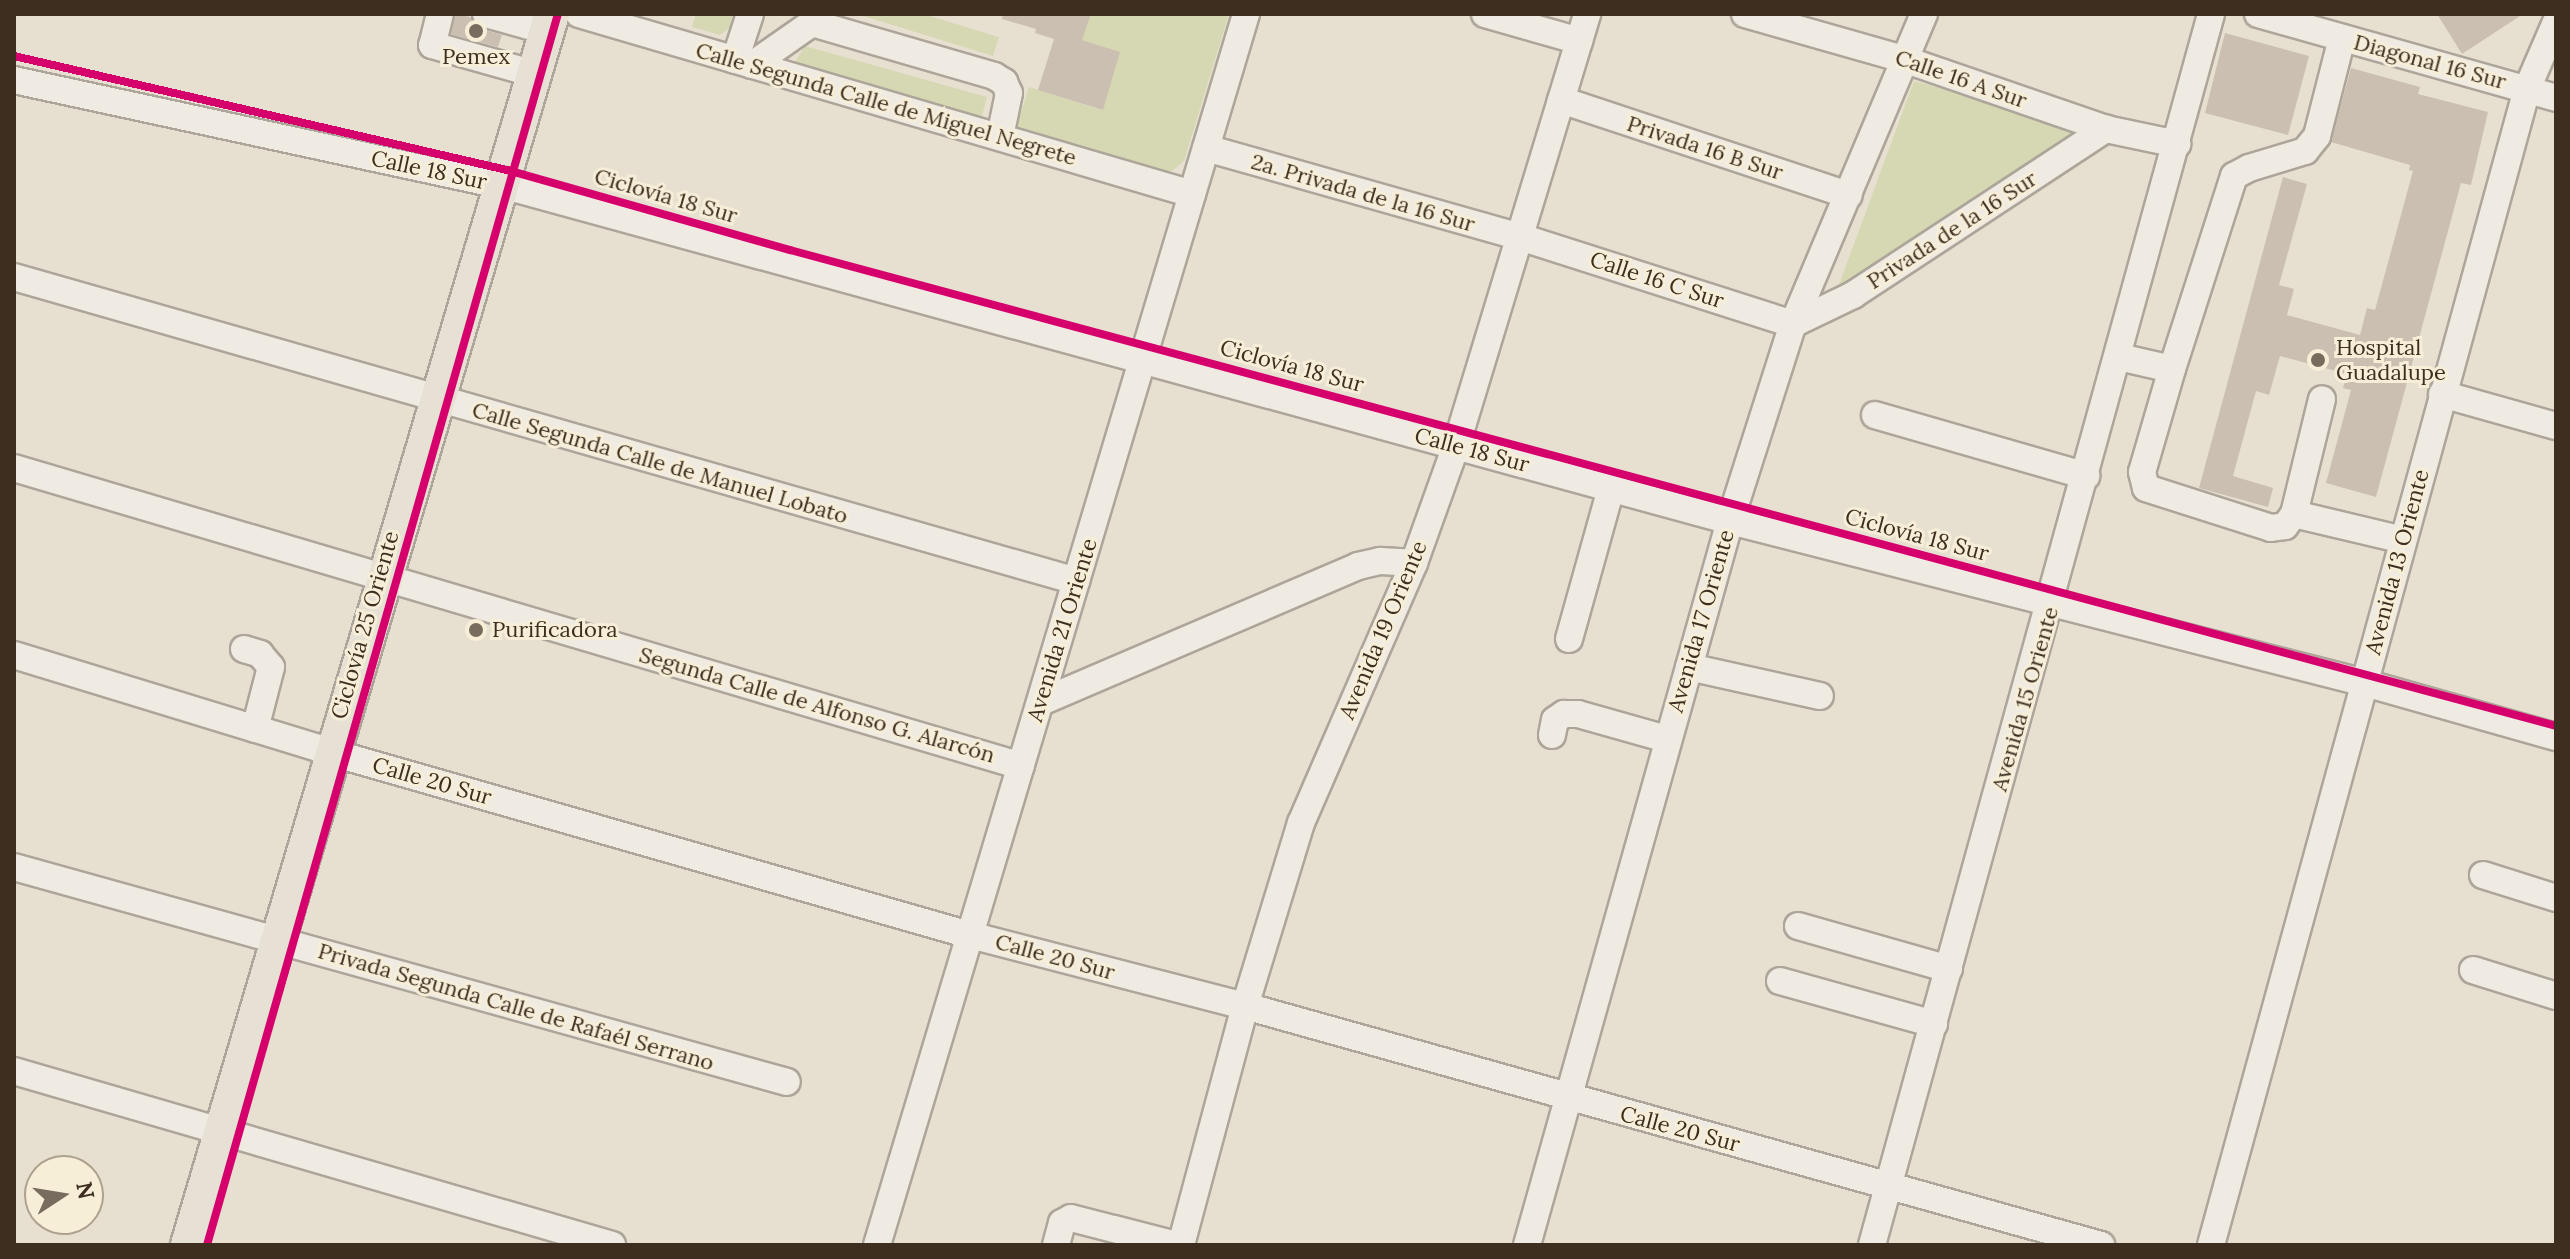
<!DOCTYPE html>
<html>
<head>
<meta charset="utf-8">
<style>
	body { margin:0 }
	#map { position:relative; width:2570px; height:1259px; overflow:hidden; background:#e7e0d1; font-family:Lora,serif }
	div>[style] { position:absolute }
	.green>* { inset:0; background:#d6d7b3 }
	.building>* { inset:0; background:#cbbfb2 }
	.roads { filter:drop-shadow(2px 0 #ada599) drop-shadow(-2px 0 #ada599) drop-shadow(0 2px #ada599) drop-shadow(0 -2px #ada599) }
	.minor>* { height:26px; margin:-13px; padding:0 13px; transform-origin:13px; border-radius:13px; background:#efebe3 }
	.major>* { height:34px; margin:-17px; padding:0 17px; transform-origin:17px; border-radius:17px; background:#e6e1d4 }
	.cycleway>* { height:8px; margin:-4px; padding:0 4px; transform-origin:4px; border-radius:4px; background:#d6006c }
	.dots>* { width:22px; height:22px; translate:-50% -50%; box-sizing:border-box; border:4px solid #f7eed8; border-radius:50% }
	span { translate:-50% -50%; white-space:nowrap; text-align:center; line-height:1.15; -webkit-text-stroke:6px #f7eed8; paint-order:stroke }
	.poi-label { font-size:22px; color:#3d2e20 }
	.left { translate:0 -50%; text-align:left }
	.street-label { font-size:22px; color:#3d2e20 }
	.frame { position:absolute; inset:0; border:16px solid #3d2e20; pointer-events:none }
	.north { position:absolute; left:24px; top:1155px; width:80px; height:80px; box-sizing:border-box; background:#f7eed8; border:2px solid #ada18e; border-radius:50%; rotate:78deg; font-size:22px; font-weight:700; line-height:32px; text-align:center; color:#3d2e20 }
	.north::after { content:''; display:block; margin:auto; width:28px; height:36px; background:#786c5e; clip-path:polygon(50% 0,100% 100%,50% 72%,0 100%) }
</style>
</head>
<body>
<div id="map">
	<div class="green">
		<div style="clip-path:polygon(696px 14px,742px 14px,741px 20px,720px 35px,692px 27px)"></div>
		<div style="clip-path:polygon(857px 14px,923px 14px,999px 37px,993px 56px)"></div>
		<div style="clip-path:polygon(1091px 14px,1229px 14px,1184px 161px,1172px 171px,1138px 170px,1015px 132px,1029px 87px,1102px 110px,1119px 52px,1069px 36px)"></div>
		<div style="clip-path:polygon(805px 46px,987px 97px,980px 123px,791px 68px)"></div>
		<div style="clip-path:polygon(1914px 81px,2086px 127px,1833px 301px)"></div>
	</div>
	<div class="building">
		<div style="clip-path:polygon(456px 14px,470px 17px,481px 29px,502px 35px,498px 47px,451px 34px)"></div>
		<div style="clip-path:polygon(1003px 14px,1091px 14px,1082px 40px,1120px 52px,1103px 110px,1038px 90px,1054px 39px,1035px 33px,1036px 29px,1002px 19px)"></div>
		<div style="clip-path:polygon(2437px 14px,2523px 14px,2462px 54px)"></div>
		<div style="clip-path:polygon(2225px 33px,2309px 56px,2288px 135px,2205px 113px)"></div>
		<div style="clip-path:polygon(2351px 68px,2420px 87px,2418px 94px,2488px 112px,2471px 185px,2461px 183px,2376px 497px,2326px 483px,2351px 390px,2343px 388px,2347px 374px,2280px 356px,2269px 395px,2256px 391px,2233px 476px,2273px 488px,2268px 507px,2199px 488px,2283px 177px,2307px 184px,2279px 285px,2294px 289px,2287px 315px,2360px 335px,2367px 308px,2375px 310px,2413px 171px,2409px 170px,2410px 165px,2331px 142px)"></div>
	</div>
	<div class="roads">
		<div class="minor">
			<div style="left:440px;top:14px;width:32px;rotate:104deg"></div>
			<div style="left:432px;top:45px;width:107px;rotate:15.7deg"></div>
			<div style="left:486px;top:14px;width:63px;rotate:15.6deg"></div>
			<div style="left:579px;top:14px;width:639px;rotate:16.36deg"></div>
			<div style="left:1485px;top:14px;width:98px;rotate:16deg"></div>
			<div style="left:1745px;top:14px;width:167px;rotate:15.9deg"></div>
			<div style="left:1906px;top:60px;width:212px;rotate:19deg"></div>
			<div style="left:2106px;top:129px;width:73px;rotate:11.9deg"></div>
			<div style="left:2258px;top:14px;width:310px;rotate:15.7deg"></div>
			<div style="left:812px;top:23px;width:190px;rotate:16.2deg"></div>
			<div style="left:994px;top:76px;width:12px;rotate:31deg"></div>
			<div style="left:1004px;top:82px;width:12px;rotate:66deg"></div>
			<div style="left:1009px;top:93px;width:45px;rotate:101.6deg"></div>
			<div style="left:735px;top:60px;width:48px;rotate:-71.9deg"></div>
			<div style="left:752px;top:65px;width:73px;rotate:-35deg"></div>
			<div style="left:812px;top:23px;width:11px;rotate:-56deg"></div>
			<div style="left:14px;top:80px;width:506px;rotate:12.2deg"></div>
			<div style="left:509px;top:187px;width:1266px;rotate:15.3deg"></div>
			<div style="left:1730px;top:521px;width:655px;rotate:14.31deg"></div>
			<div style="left:2365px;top:683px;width:198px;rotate:15.8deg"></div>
			<div style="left:1561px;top:100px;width:303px;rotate:18.3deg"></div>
			<div style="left:1206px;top:148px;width:326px;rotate:15.8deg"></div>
			<div style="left:1520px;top:237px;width:287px;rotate:17.7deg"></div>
			<div style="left:1793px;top:324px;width:67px;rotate:-25.8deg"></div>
			<div style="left:1853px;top:295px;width:303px;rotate:-33.3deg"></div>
			<div style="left:14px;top:277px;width:1105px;rotate:15.97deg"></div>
			<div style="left:2119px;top:357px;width:54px;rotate:12.8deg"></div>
			<div style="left:2172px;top:369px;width:107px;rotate:106.2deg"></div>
			<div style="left:2142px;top:472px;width:16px;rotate:76deg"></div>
			<div style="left:2146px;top:488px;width:131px;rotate:17.7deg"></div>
			<div style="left:2271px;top:528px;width:14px;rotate:-8deg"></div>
			<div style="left:2285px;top:526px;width:15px;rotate:-53deg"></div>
			<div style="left:2294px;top:514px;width:118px;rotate:-76.3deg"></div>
			<div style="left:2172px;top:369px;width:203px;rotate:-72.2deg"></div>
			<div style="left:2234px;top:176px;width:17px;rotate:-28deg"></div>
			<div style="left:2249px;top:168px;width:59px;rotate:-16.9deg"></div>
			<div style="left:2305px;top:151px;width:19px;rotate:-51deg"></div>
			<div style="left:2317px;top:136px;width:101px;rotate:-75.7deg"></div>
			<div style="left:2442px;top:394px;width:118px;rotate:15.7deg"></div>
			<div style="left:1875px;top:415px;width:220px;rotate:16.1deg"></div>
			<div style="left:14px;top:468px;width:1050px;rotate:16.48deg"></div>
			<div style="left:2294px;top:514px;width:112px;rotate:13.4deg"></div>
			<div style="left:1569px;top:639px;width:156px;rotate:-74.4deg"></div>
			<div style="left:244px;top:649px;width:17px;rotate:17deg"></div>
			<div style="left:260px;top:654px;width:17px;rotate:50deg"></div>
			<div style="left:271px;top:667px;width:64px;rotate:104.5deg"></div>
			<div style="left:14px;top:655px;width:348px;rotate:17deg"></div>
			<div style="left:347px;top:757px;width:648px;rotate:15.95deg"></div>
			<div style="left:970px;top:935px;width:284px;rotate:14.5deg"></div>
			<div style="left:1245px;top:1006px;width:889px;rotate:15.6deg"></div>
			<div style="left:1689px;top:667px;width:134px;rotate:12.5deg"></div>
			<div style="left:1041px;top:702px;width:345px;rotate:-23.2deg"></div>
			<div style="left:1358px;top:566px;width:23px;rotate:-13deg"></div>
			<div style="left:1380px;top:561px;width:34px;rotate:3deg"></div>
			<div style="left:1552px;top:735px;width:15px;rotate:-79deg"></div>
			<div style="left:1555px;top:720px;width:11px;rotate:-34deg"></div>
			<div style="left:1564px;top:714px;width:14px"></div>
			<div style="left:1578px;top:714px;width:92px;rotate:15.7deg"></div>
			<div style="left:14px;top:867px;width:802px;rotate:15.54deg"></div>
			<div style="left:2483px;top:875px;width:77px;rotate:17.5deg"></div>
			<div style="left:1798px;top:926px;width:157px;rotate:15.9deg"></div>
			<div style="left:2473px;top:970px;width:87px;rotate:17.4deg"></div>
			<div style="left:1780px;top:981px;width:160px;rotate:15.6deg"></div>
			<div style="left:14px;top:1071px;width:623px;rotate:16.22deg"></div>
			<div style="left:877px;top:1245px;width:1285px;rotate:-73.31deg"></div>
			<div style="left:1056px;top:1245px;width:23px;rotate:-75deg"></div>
			<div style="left:1062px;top:1223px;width:10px;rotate:-29deg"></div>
			<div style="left:1071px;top:1218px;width:108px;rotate:14.4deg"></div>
			<div style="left:1181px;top:1245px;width:247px;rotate:-75deg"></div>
			<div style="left:1245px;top:1006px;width:191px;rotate:-73deg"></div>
			<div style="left:1301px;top:823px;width:283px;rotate:-66.5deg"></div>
			<div style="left:1414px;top:563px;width:124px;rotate:-70.3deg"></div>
			<div style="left:1456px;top:446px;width:451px;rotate:-73.1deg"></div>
			<div style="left:1527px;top:1245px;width:752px;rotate:-74.34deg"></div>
			<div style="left:1730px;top:521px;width:207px;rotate:-72.3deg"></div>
			<div style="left:1793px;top:324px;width:337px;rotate:-67.1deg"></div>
			<div style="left:1872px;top:1245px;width:1277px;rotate:-74.6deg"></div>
			<div style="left:2211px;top:1245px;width:1198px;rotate:-74.71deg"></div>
			<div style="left:2527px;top:89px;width:73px;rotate:-66.6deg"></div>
		</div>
		<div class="major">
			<div style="left:188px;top:1245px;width:1284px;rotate:-73.53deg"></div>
		</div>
	</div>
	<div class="cycleway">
		<div style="left:14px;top:56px;width:506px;rotate:13.02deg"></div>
		<div style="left:507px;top:170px;width:294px;rotate:15.8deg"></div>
		<div style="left:790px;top:250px;width:1829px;rotate:15.08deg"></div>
		<div style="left:207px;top:1245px;width:1280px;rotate:-74.09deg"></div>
	</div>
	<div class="dots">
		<div style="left:476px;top:31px;background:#786c5e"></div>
		<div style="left:2318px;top:360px;background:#786c5e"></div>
		<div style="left:476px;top:630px;background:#786c5e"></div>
	</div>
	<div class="poi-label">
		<span style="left:476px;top:57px">Pemex</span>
		<span class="left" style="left:2336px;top:360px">Hospital<br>Guadalupe</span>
		<span class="left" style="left:492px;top:630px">Purificadora</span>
	</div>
	<div class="street-label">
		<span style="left:2430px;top:62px;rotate:15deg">Diagonal 16 Sur</span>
		<span style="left:1961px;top:79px;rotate:19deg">Calle 16 A Sur</span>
		<span style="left:886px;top:104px;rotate:16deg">Calle Segunda Calle de Miguel Negrete</span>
		<span style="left:1705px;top:148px;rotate:18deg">Privada 16 B Sur</span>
		<span style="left:429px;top:170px;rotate:12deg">Calle 18 Sur</span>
		<span style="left:1363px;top:193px;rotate:16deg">2a. Privada de la 16 Sur</span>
		<span style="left:666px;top:196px;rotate:16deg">Ciclovía 18 Sur</span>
		<span style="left:1952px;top:230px;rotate:-33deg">Privada de la 16 Sur</span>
		<span style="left:1657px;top:280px;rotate:18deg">Calle 16 C Sur</span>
		<span style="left:1292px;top:366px;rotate:15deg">Ciclovía 18 Sur</span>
		<span style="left:1472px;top:450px;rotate:15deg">Calle 18 Sur</span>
		<span style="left:660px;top:463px;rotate:16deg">Calle Segunda Calle de Manuel Lobato</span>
		<span style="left:1917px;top:535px;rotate:15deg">Ciclovía 18 Sur</span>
		<span style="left:2397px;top:562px;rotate:-75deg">Avenida 13 Oriente</span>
		<span style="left:1701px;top:621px;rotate:-74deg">Avenida 17 Oriente</span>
		<span style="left:365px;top:625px;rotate:-74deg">Ciclovía 25 Oriente</span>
		<span style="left:1062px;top:630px;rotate:-73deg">Avenida 21 Oriente</span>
		<span style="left:1383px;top:630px;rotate:-67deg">Avenida 19 Oriente</span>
		<span style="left:2025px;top:699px;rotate:-74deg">Avenida 15 Oriente</span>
		<span style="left:817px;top:705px;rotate:16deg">Segunda Calle de Alfonso G. Alarcón</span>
		<span style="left:432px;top:781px;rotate:16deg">Calle 20 Sur</span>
		<span style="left:1055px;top:957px;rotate:15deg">Calle 20 Sur</span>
		<span style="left:516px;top:1007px;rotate:16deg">Privada Segunda Calle de Rafaél Serrano</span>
		<span style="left:1680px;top:1129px;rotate:15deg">Calle 20 Sur</span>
	</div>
	<div class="frame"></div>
	<div class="north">N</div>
</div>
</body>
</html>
